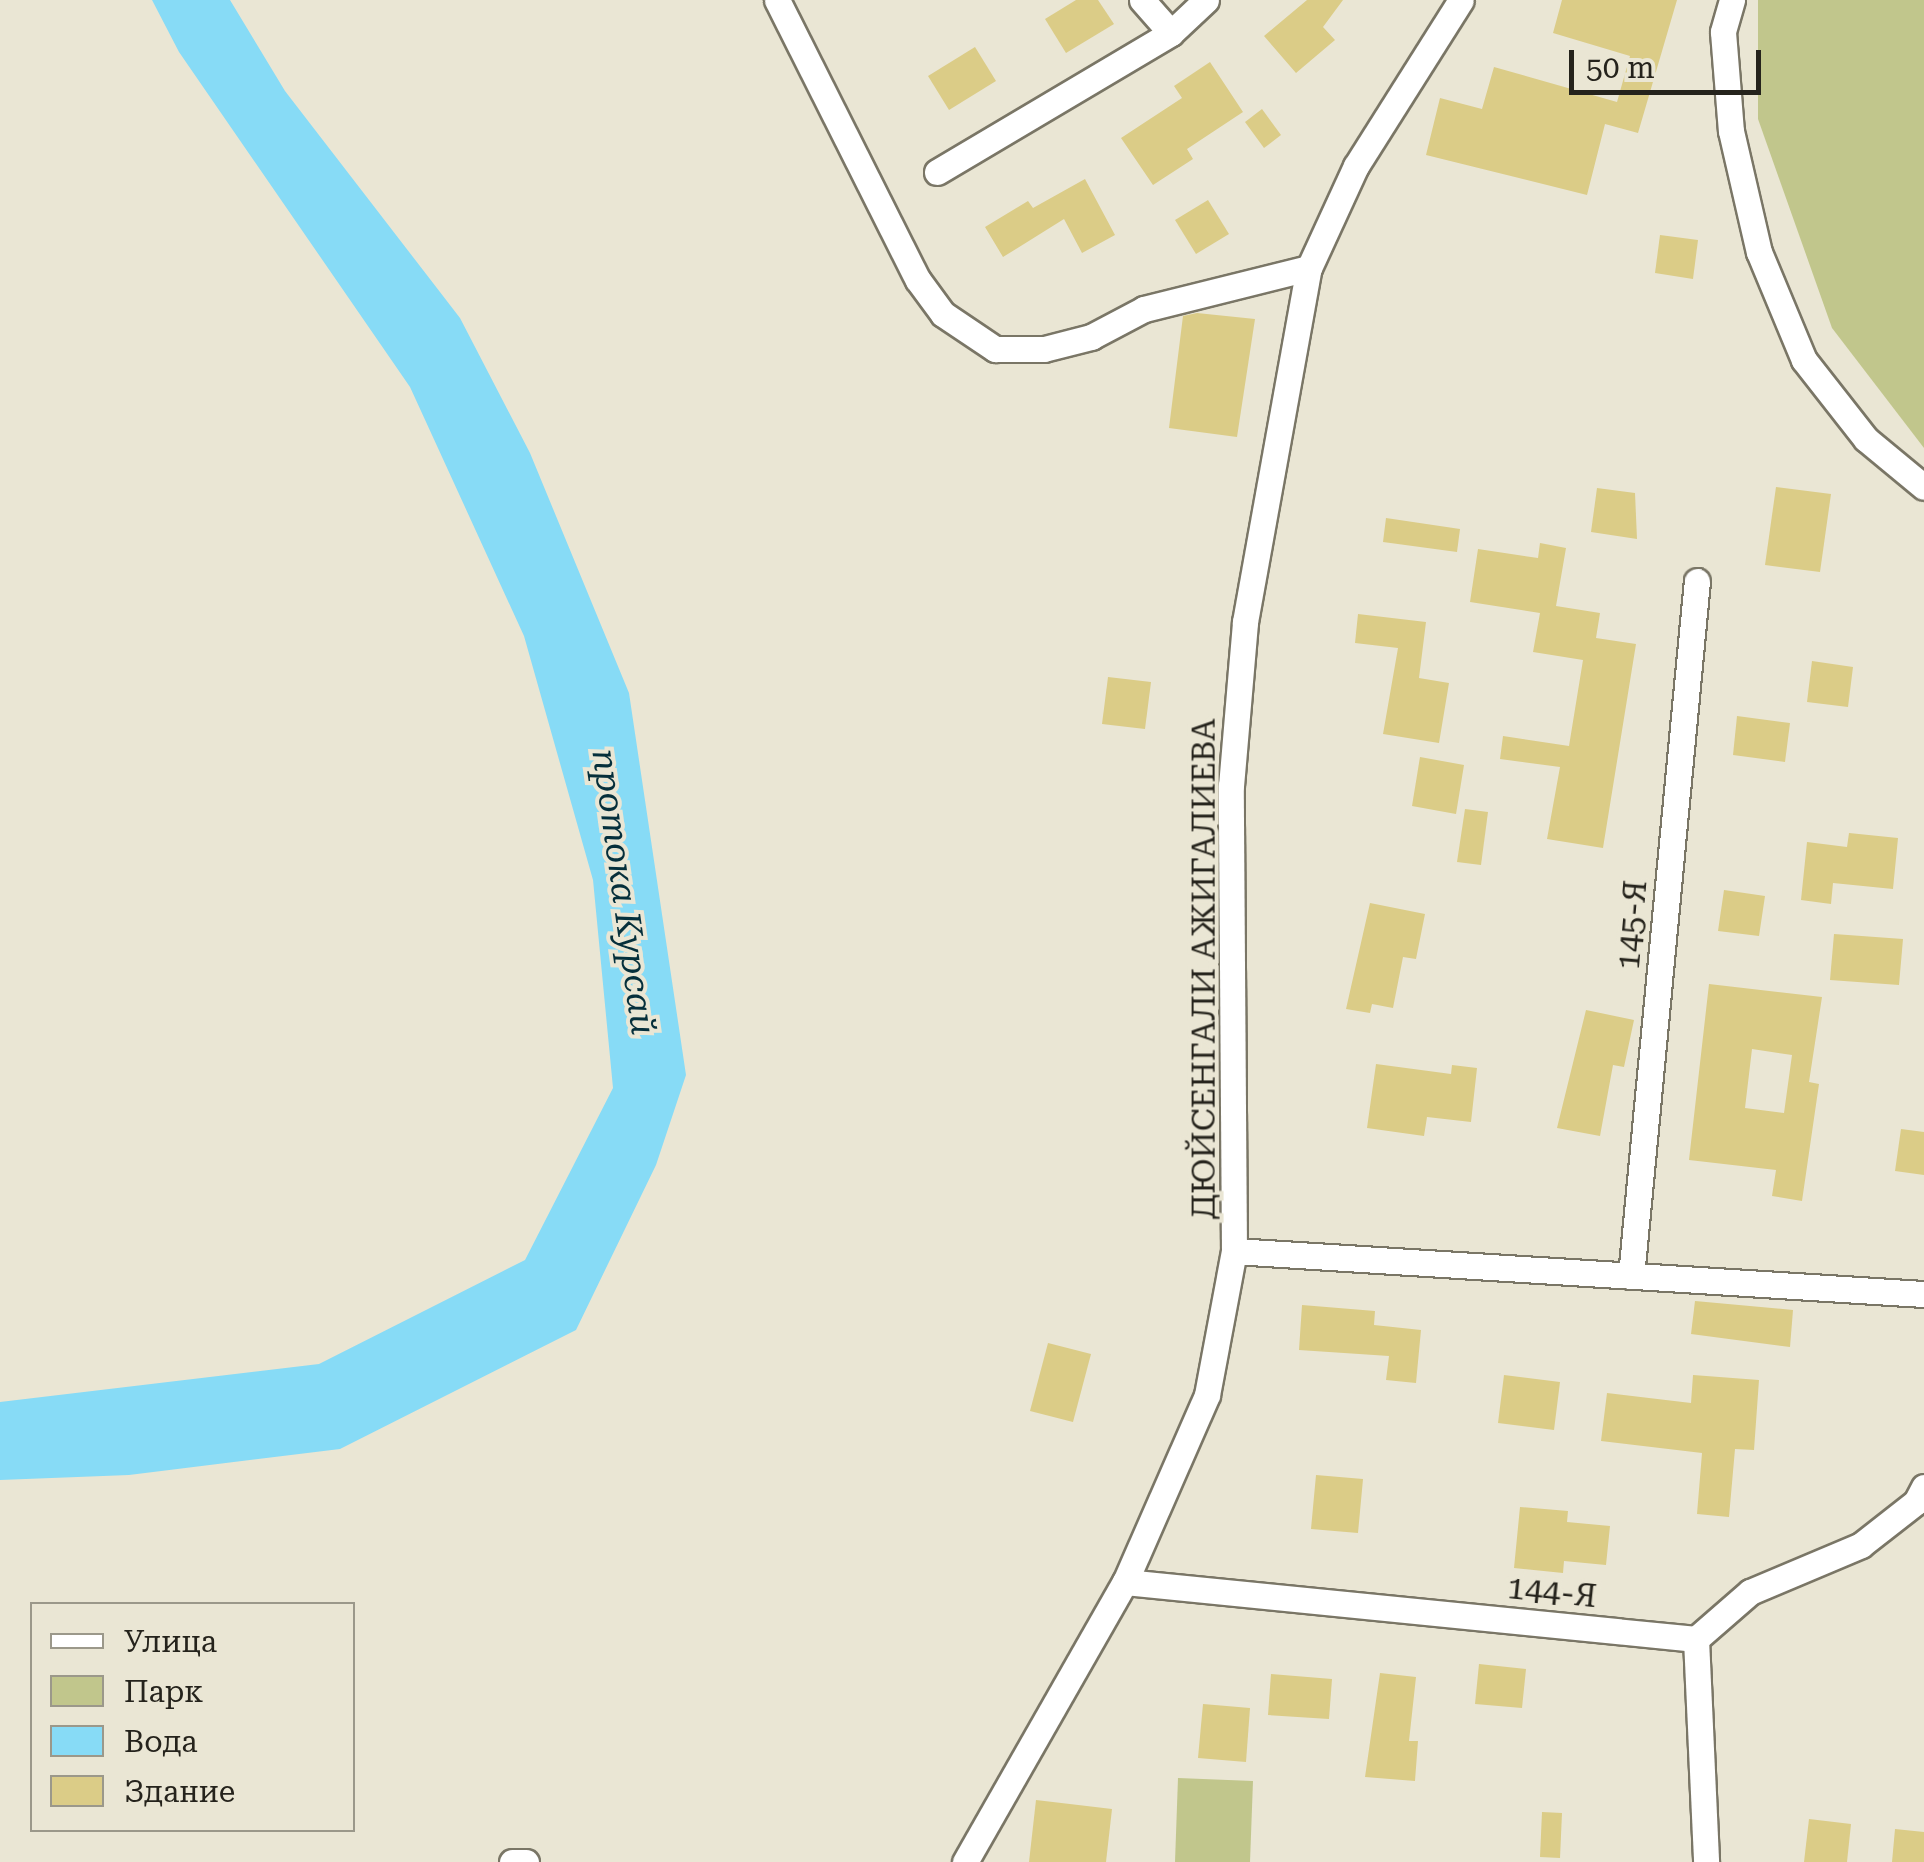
<!DOCTYPE html>
<html>
<head>
<meta charset="utf-8">
<style>
	body { margin:0 }
	#map { position:relative; width:1924px; height:1862px; overflow:hidden; background:#eae6d4; font-family:"Roboto Serif",serif }
	div>[style] { position:absolute }
	.green>* { inset:0; background:#c1c68c }
	.water>* { inset:0; background:#87dbf6 }
	.building>* { inset:0; background:#dbcc87 }
	.roads { filter:drop-shadow(2px 0 #7a7666) drop-shadow(-2px 0 #7a7666) drop-shadow(0 2px #7a7666) drop-shadow(0 -2px #7a7666) }
	.street>* { height:25px; margin:-12.5px; padding:0 12.5px; transform-origin:12.5px; border-radius:12.5px; background:#fff }
	span { translate:-50% -50%; white-space:nowrap; text-align:center; line-height:1.15; -webkit-text-stroke:8px #eae6d4; paint-order:stroke }
	.street-label { font-size:32px; color:#25231c }
	.water-label { font-size:35px; color:#052f3b; font-style:italic }
	.legend { position:absolute; left:30px; top:1602px; width:325px; height:230px; box-sizing:border-box; background:#eae6d4; border:2px solid #9b988a; margin:0; padding:12px 18px; list-style:none; font-size:30px; color:#25231c }
	.legend li { display:flex; align-items:center; gap:20px; height:50px }
	.legend b { width:50px; border:2px solid #9b988a }
	.scale { position:absolute; left:1569px; top:50px; width:192px; height:45px; box-sizing:border-box; border:5px solid #25231c; border-top:0; padding-left:12px; font-size:30px; line-height:35px; white-space:nowrap; color:#25231c; -webkit-text-stroke:8px #eae6d4; paint-order:stroke }
</style>
</head>
<body>
<div id="map">
	<div class="green">
		<div style="clip-path:polygon(1758px 0,1924px 0,1924px 448px,1832px 328px,1758px 119px)"></div>
		<div style="clip-path:polygon(1178px 1778px,1253px 1781px,1250px 1862px,1175px 1862px)"></div>
	</div>
	<div class="water">
		<div style="clip-path:polygon(152px 0,230px 0,285px 91px,460px 318px,530px 453px,629px 693px,686px 1075px,656px 1165px,576px 1330px,340px 1449px,129px 1475px,0 1480px,0 1402px,319px 1364px,525px 1260px,613px 1088px,593px 880px,524px 636px,410px 387px,179px 52px)"></div>
	</div>
	<div class="building">
		<div style="clip-path:polygon(1076px 0,1098px 0,1114px 24px,1066px 53px,1045px 19px)"></div>
		<div style="clip-path:polygon(1307px 0,1343px 0,1323px 27px,1335px 40px,1296px 73px,1264px 36px)"></div>
		<div style="clip-path:polygon(1562px 0,1677px 0,1638px 133px,1605px 124px,1587px 195px,1426px 155px,1440px 98px,1482px 109px,1494px 67px,1617px 102px,1630px 56px,1553px 33px)"></div>
		<div style="clip-path:polygon(975px 47px,996px 81px,949px 110px,928px 76px)"></div>
		<div style="clip-path:polygon(1210px 62px,1243px 112px,1187px 149px,1193px 159px,1153px 185px,1121px 138px,1182px 98px,1174px 86px)"></div>
		<div style="clip-path:polygon(1262px 109px,1281px 135px,1264px 148px,1245px 122px)"></div>
		<div style="clip-path:polygon(1085px 179px,1115px 235px,1082px 253px,1064px 219px,1003px 257px,985px 227px,1028px 201px,1033px 208px)"></div>
		<div style="clip-path:polygon(1208px 200px,1229px 234px,1196px 254px,1175px 220px)"></div>
		<div style="clip-path:polygon(1660px 235px,1698px 240px,1693px 279px,1655px 273px)"></div>
		<div style="clip-path:polygon(1197px 313px,1255px 319px,1237px 437px,1169px 428px,1183px 316px)"></div>
		<div style="clip-path:polygon(1776px 487px,1831px 494px,1820px 572px,1765px 565px)"></div>
		<div style="clip-path:polygon(1597px 488px,1635px 493px,1637px 539px,1591px 532px)"></div>
		<div style="clip-path:polygon(1386px 518px,1460px 529px,1457px 552px,1383px 542px)"></div>
		<div style="clip-path:polygon(1540px 543px,1566px 548px,1556px 606px,1600px 613px,1596px 638px,1636px 644px,1603px 848px,1547px 839px,1560px 767px,1500px 759px,1503px 736px,1569px 746px,1583px 660px,1533px 652px,1540px 613px,1470px 602px,1478px 549px,1538px 558px)"></div>
		<div style="clip-path:polygon(1358px 614px,1426px 622px,1419px 678px,1449px 683px,1439px 743px,1383px 734px,1398px 648px,1355px 643px)"></div>
		<div style="clip-path:polygon(1812px 661px,1853px 667px,1848px 707px,1807px 702px)"></div>
		<div style="clip-path:polygon(1108px 677px,1151px 682px,1145px 729px,1102px 724px)"></div>
		<div style="clip-path:polygon(1737px 716px,1790px 723px,1785px 762px,1733px 755px)"></div>
		<div style="clip-path:polygon(1420px 757px,1464px 765px,1456px 814px,1412px 806px)"></div>
		<div style="clip-path:polygon(1465px 809px,1488px 812px,1481px 865px,1457px 862px)"></div>
		<div style="clip-path:polygon(1849px 833px,1898px 838px,1893px 889px,1833px 883px,1831px 904px,1801px 900px,1807px 842px,1847px 847px)"></div>
		<div style="clip-path:polygon(1724px 890px,1765px 896px,1759px 936px,1718px 931px)"></div>
		<div style="clip-path:polygon(1370px 903px,1425px 914px,1416px 959px,1403px 957px,1393px 1008px,1372px 1004px,1370px 1013px,1346px 1009px)"></div>
		<div style="clip-path:polygon(1834px 934px,1903px 939px,1899px 985px,1830px 980px)"></div>
		<div style="clip-path:polygon(evenodd,1709px 984px,1822px 997px,1809px 1082px,1819px 1084px,1802px 1201px,1772px 1196px,1776px 1170px,1689px 1160px,1709px 984px,1752px 1049px,1792px 1055px,1784px 1113px,1745px 1108px,1752px 1049px)"></div>
		<div style="clip-path:polygon(1586px 1010px,1634px 1020px,1624px 1067px,1613px 1065px,1600px 1136px,1557px 1128px)"></div>
		<div style="clip-path:polygon(1376px 1064px,1451px 1074px,1452px 1065px,1477px 1068px,1471px 1122px,1427px 1117px,1424px 1136px,1367px 1128px)"></div>
		<div style="clip-path:polygon(1901px 1129px,1924px 1132px,1924px 1175px,1895px 1171px)"></div>
		<div style="clip-path:polygon(1695px 1301px,1793px 1310px,1790px 1347px,1691px 1334px)"></div>
		<div style="clip-path:polygon(1302px 1305px,1375px 1311px,1374px 1325px,1421px 1330px,1416px 1383px,1386px 1380px,1389px 1356px,1299px 1350px)"></div>
		<div style="clip-path:polygon(1048px 1343px,1091px 1354px,1073px 1422px,1030px 1411px)"></div>
		<div style="clip-path:polygon(1504px 1375px,1560px 1382px,1554px 1430px,1498px 1423px)"></div>
		<div style="clip-path:polygon(1693px 1375px,1759px 1380px,1754px 1450px,1735px 1449px,1729px 1517px,1697px 1514px,1702px 1453px,1601px 1441px,1607px 1393px,1691px 1403px)"></div>
		<div style="clip-path:polygon(1316px 1475px,1363px 1479px,1358px 1533px,1311px 1529px)"></div>
		<div style="clip-path:polygon(1520px 1507px,1568px 1511px,1567px 1522px,1610px 1526px,1606px 1565px,1564px 1561px,1563px 1573px,1514px 1568px)"></div>
		<div style="clip-path:polygon(1479px 1664px,1526px 1669px,1522px 1708px,1475px 1704px)"></div>
		<div style="clip-path:polygon(1380px 1673px,1416px 1677px,1409px 1741px,1418px 1741px,1415px 1781px,1365px 1777px)"></div>
		<div style="clip-path:polygon(1271px 1674px,1332px 1679px,1329px 1719px,1268px 1715px)"></div>
		<div style="clip-path:polygon(1203px 1704px,1250px 1708px,1246px 1762px,1198px 1758px)"></div>
		<div style="clip-path:polygon(1036px 1800px,1112px 1809px,1106px 1862px,1029px 1862px)"></div>
		<div style="clip-path:polygon(1542px 1812px,1562px 1813px,1560px 1858px,1540px 1857px)"></div>
		<div style="clip-path:polygon(1809px 1819px,1851px 1824px,1847px 1862px,1804px 1862px)"></div>
		<div style="clip-path:polygon(1895px 1829px,1924px 1832px,1924px 1862px,1892px 1862px)"></div>
	</div>
	<div class="roads">
		<div class="street">
			<div style="left:777px;top:0;width:313px;rotate:63.3deg"></div>
			<div style="left:918px;top:280px;width:42px;rotate:53.7deg"></div>
			<div style="left:943px;top:314px;width:63px;rotate:33.9deg"></div>
			<div style="left:995px;top:349px;width:49px"></div>
			<div style="left:1044px;top:349px;width:49px;rotate:-14.3deg"></div>
			<div style="left:1091px;top:337px;width:60px;rotate:-27.8deg"></div>
			<div style="left:1144px;top:309px;width:170px;rotate:-14deg"></div>
			<div style="left:1142px;top:0;width:44px;rotate:48.7deg"></div>
			<div style="left:1732px;top:0;width:33px;rotate:106deg"></div>
			<div style="left:1723px;top:32px;width:99px;rotate:85.4deg"></div>
			<div style="left:1731px;top:131px;width:124px;rotate:77deg"></div>
			<div style="left:1759px;top:252px;width:117px;rotate:67.4deg"></div>
			<div style="left:1804px;top:360px;width:100px;rotate:51.9deg"></div>
			<div style="left:1866px;top:439px;width:75px;rotate:39.6deg"></div>
			<div style="left:937px;top:172px;width:272px;rotate:-30.7deg"></div>
			<div style="left:1171px;top:33px;width:48px;rotate:-43.3deg"></div>
			<div style="left:1234px;top:1251px;width:691px;rotate:3.57deg"></div>
			<div style="left:1631px;top:1276px;width:698px;rotate:-84.58deg"></div>
			<div style="left:1125px;top:1582px;width:574px;rotate:5.7deg"></div>
			<div style="left:1696px;top:1639px;width:72px;rotate:-41deg"></div>
			<div style="left:1750px;top:1592px;width:121px;rotate:-22.9deg"></div>
			<div style="left:1861px;top:1545px;width:70px;rotate:-38deg"></div>
			<div style="left:1916px;top:1502px;width:17px;rotate:-62deg"></div>
			<div style="left:1696px;top:1639px;width:223px;rotate:87.4deg"></div>
			<div style="left:512px;top:1862px;width:14px"></div>
			<div style="left:965px;top:1862px;width:322px;rotate:-60.3deg"></div>
			<div style="left:1125px;top:1582px;width:204px;rotate:-66.3deg"></div>
			<div style="left:1207px;top:1395px;width:147px;rotate:-79.4deg"></div>
			<div style="left:1234px;top:1251px;width:465px;rotate:-90.4deg"></div>
			<div style="left:1231px;top:786px;width:165px;rotate:-85.1deg"></div>
			<div style="left:1245px;top:622px;width:360px;rotate:-79.8deg"></div>
			<div style="left:1309px;top:268px;width:112px;rotate:-65.3deg"></div>
			<div style="left:1356px;top:166px;width:196px;rotate:-57.7deg"></div>
		</div>
	</div>
	<div class="street-label">
		<span style="left:1632px;top:925px;rotate:-85deg">145-Я</span>
		<span style="left:1204px;top:969px;rotate:-90deg">ДЮЙСЕНГАЛИ АЖИГАЛИЕВА</span>
		<span style="left:1552px;top:1592px;rotate:6deg">144-Я</span>
	</div>
	<div class="water-label">
		<span style="left:623px;top:892px;rotate:82deg">протока Курсай</span>
	</div>
	<ul class="legend">
	<li><b style="height:12px;background:#fff"></b>Улица</li>
	<li><b style="height:28px;background:#c1c68c"></b>Парк</li>
	<li><b style="height:28px;background:#87dbf6"></b>Вода</li>
	<li><b style="height:28px;background:#dbcc87"></b>Здание</li>
	</ul>
	<div class="scale">50 m</div>
</div>
</body>
</html>
